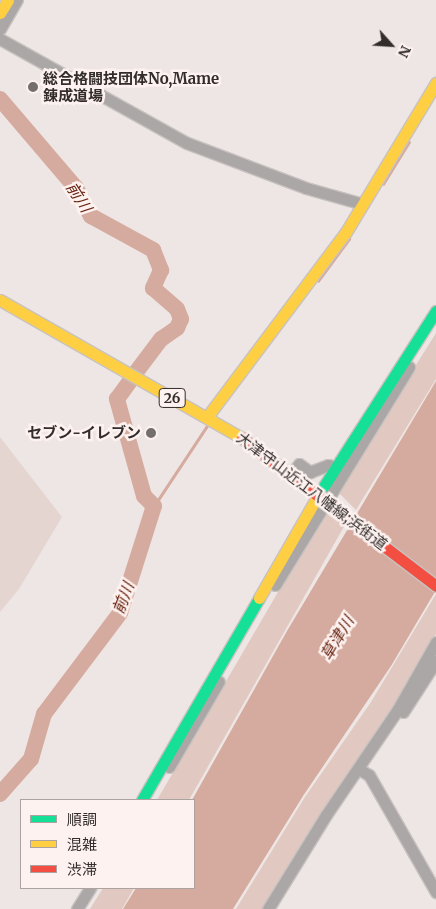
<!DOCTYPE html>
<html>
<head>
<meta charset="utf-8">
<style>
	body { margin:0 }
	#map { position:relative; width:436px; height:909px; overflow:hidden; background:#eee6e4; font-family:Merriweather,"Noto Sans JP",serif }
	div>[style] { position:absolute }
	.built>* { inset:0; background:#e5d5d1 }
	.green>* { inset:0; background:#e1c9c2 }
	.water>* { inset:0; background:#d6ab9f }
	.stream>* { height:2.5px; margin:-1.25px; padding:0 1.25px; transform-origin:1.25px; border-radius:1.25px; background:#d6ab9f }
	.river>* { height:16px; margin:-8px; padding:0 8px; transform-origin:8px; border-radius:8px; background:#d6ab9f }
	.roads { filter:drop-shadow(1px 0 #c8c2c0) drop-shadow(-1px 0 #c8c2c0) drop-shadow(0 1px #c8c2c0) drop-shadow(0 -1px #c8c2c0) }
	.street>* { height:11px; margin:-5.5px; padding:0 5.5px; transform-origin:5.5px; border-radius:5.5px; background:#aba7a6 }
	.fast>* { height:11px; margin:-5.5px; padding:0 5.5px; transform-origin:5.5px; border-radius:5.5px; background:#16e098 }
	.slow>* { height:11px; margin:-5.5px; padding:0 5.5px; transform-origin:5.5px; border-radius:5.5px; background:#ffcf43 }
	.jam>* { height:11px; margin:-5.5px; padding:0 5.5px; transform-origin:5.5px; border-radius:5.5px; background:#f24e42 }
	.dots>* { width:14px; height:14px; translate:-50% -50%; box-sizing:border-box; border:2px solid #fdf2ef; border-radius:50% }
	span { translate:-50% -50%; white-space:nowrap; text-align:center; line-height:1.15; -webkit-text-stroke:5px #fdf2ef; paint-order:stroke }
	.shield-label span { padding:1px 4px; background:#fdf2ef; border:1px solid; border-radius:4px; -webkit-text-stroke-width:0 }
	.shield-label { font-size:14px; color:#322d2b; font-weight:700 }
	.poi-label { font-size:15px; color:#322d2b; font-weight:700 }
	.left { translate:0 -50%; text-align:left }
	.right { translate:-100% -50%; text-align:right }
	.street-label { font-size:15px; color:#322d2b }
	.water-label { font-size:16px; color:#682210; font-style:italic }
	.legend { position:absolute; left:20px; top:799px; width:175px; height:90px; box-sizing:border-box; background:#fdf2ef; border:1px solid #aca3a1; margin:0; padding:6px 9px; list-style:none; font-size:15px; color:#322d2b }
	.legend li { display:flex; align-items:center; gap:10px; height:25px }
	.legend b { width:25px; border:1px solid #aca3a1 }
	.north { position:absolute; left:366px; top:20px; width:50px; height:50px; -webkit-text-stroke:4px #fdf2ef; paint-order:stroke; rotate:116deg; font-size:14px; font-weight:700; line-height:20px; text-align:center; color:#322d2b }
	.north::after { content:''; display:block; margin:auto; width:18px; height:22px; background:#322d2b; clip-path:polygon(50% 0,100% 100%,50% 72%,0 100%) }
</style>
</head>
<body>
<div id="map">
	<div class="built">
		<div style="clip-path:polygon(0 437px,62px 517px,19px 589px,0 612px)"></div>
	</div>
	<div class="green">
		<div style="clip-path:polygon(436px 333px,436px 379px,356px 510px,337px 491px)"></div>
		<div style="clip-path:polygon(325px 511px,346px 523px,189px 800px,157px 800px)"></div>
		<div style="clip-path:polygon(436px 594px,436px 634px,402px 696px,266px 909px,236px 909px,305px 797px,371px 702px)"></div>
		<div style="clip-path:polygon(103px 888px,134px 888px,122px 909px,90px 909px)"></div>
	</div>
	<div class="water">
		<div style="clip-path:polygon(436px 381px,436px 590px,391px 666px,303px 796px,233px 909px,123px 909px,136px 888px,194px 888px,192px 800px,287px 631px)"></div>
	</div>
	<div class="stream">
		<div style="left:383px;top:184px;width:49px;rotate:-58.2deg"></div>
		<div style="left:318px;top:281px;width:52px;rotate:-53.6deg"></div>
		<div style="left:154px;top:506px;width:96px;rotate:-56.5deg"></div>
	</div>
	<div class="river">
		<div style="left:0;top:99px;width:117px;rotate:49.5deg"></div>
		<div style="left:76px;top:188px;width:32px;rotate:62deg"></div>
		<div style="left:91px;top:216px;width:71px;rotate:28.7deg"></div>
		<div style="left:153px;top:250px;width:22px;rotate:68deg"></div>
		<div style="left:161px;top:270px;width:20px;rotate:114deg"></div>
		<div style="left:153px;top:288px;width:32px;rotate:41deg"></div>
		<div style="left:177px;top:309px;width:11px;rotate:68deg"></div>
		<div style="left:181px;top:319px;width:10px;rotate:114deg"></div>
		<div style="left:177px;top:328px;width:19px;rotate:145deg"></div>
		<div style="left:161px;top:339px;width:40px;rotate:127deg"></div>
		<div style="left:0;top:794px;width:47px;rotate:-48.5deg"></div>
		<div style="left:31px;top:759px;width:47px;rotate:-73.9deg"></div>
		<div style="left:44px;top:714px;width:126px;rotate:-53deg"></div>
		<div style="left:120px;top:613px;width:112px;rotate:-72.4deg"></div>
		<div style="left:154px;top:506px;width:14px;rotate:-135deg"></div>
		<div style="left:144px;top:496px;width:101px;rotate:-105.6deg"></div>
		<div style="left:117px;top:399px;width:22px;rotate:-54deg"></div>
	</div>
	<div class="roads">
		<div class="street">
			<div style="left:0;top:29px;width:34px;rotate:-60deg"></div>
			<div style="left:0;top:39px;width:214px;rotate:29.1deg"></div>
			<div style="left:187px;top:143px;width:127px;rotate:20.7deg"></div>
			<div style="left:306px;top:188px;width:59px;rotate:15.7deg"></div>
			<div style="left:292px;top:473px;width:11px;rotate:-52deg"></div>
			<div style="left:299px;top:464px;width:14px;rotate:36deg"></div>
			<div style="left:310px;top:472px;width:19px;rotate:-21deg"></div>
			<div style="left:328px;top:465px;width:8px;rotate:14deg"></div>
			<div style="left:275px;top:585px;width:256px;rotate:-58.4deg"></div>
			<div style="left:403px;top:712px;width:61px;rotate:-57.1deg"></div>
			<div style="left:169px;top:767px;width:99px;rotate:-59.8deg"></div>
			<div style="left:362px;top:771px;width:8px;rotate:30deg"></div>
			<div style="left:369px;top:775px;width:135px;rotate:60.2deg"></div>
			<div style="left:77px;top:909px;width:25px;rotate:-58deg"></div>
			<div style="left:268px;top:909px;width:110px;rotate:-58.3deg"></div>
			<div style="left:326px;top:815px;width:128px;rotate:-55.8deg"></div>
			<div style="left:398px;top:709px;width:77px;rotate:-60.4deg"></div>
		</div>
		<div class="fast">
			<div style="left:324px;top:486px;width:208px;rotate:-57.4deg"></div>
			<div style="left:142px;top:800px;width:233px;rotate:-59.9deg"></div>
		</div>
		<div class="slow">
			<div style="left:0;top:13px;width:15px;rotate:-58deg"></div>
			<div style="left:0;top:300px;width:279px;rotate:29.7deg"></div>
			<div style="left:207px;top:417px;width:231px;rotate:-53.1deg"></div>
			<div style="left:346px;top:232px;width:174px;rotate:-58.9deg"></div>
			<div style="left:259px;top:598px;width:114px;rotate:-60.1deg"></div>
		</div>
		<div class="jam">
			<div style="left:242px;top:438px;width:244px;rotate:37.3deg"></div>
		</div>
	</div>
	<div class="dots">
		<div style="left:33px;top:87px;background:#746e6c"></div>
		<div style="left:151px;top:433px;background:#746e6c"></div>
	</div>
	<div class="shield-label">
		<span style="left:172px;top:398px">26</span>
	</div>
	<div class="poi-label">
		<span class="left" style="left:43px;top:87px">総合格闘技団体No,Mame<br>錬成道場</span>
		<span class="right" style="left:141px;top:433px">セブン-イレブン</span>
	</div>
	<div class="street-label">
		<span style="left:312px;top:491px;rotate:37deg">大津守山近江八幡線;浜街道</span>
	</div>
	<div class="water-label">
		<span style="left:79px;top:197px;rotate:57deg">前川</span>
		<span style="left:123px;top:598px;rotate:-69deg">前川</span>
		<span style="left:337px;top:638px;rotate:-59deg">草津川</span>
	</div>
	<ul class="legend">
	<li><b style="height:6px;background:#16e098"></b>順調</li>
	<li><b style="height:6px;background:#ffcf43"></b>混雑</li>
	<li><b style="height:6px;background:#f24e42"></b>渋滞</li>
	</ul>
	<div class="north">N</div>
</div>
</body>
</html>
